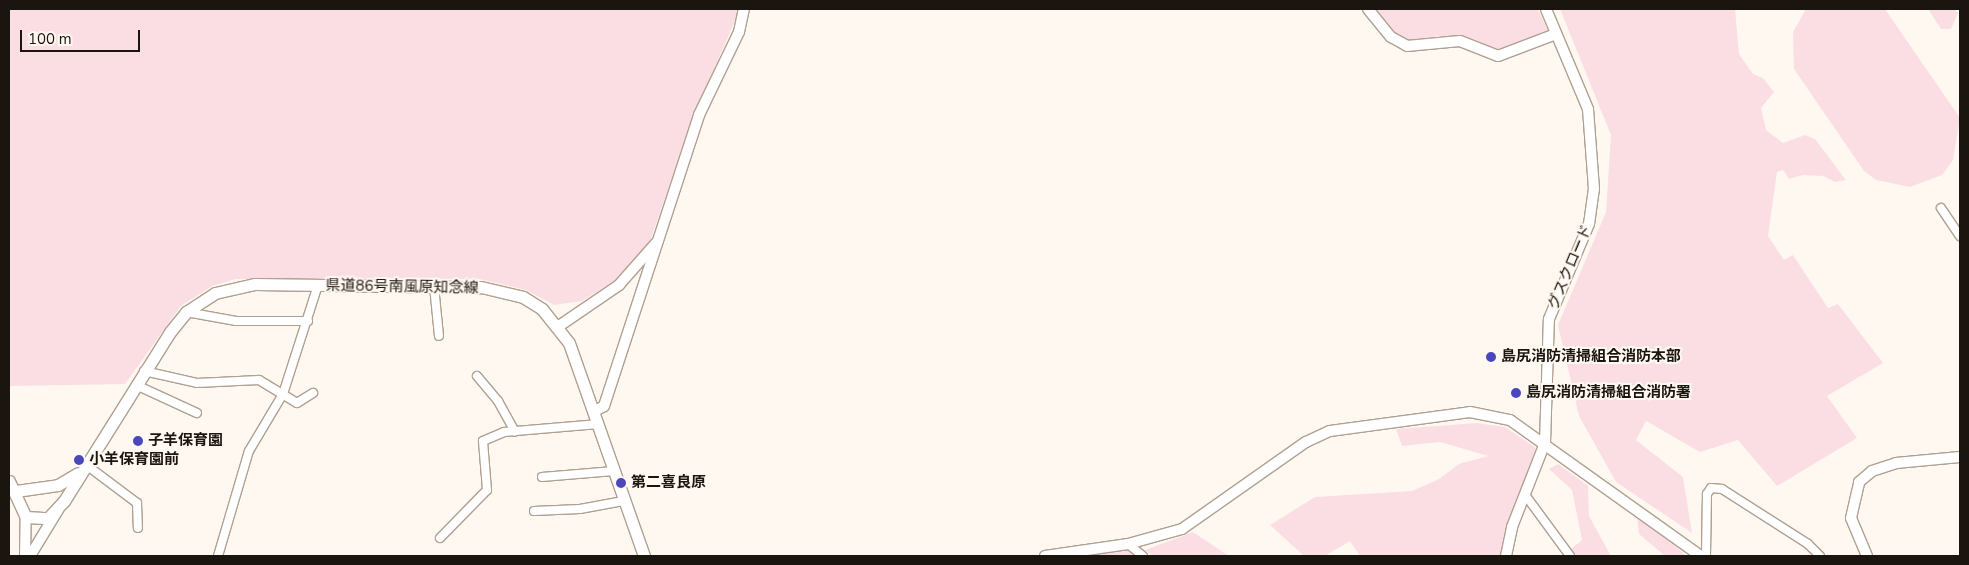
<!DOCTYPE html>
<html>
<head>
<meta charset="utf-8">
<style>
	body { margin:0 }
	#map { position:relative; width:1969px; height:565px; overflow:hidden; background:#fff8f1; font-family:"Nunito Sans","Noto Sans JP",sans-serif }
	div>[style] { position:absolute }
	.green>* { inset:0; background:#fbdee3 }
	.roads { filter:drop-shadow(1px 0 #b0a091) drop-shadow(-1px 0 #b0a091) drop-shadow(0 1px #b0a091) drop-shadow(0 -1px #b0a091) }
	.street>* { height:8px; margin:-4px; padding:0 4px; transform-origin:4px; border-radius:4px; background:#fff }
	.secondary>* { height:10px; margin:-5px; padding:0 5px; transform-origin:5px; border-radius:5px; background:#fff }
	.primary>* { height:11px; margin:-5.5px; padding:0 5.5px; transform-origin:5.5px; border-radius:5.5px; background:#fff }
	.dots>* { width:14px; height:14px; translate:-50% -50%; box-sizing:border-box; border:2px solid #fff8f1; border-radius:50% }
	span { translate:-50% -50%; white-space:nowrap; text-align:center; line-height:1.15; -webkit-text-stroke:4px #fff8f1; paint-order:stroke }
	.street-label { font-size:15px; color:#1b150f }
	.poi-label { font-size:15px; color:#1b150f; font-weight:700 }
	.left { translate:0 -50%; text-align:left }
	.frame { position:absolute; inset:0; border:10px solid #1b150f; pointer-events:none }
	.scale { position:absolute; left:20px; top:30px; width:120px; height:22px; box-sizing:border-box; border:2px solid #1b150f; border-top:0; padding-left:6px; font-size:15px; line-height:18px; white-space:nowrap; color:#1b150f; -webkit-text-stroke:4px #fff8f1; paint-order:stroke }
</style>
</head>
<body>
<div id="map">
	<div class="green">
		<div style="clip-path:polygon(9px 9px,740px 9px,692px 120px,648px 247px,614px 281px,582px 301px,554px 305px,526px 290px,479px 279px,236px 279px,212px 286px,181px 306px,125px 384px,9px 386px)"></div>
		<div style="clip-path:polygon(1374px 9px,1538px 9px,1549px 33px,1498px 52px,1474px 39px,1439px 36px,1402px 43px)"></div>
		<div style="clip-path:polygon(1560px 9px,1735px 9px,1739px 54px,1753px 74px,1763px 78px,1774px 92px,1761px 108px,1766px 130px,1783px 143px,1805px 135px,1815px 139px,1846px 180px,1835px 182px,1823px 176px,1803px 175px,1789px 179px,1783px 170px,1777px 172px,1768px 236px,1784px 260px,1793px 255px,1828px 308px,1838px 304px,1883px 363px,1827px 396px,1857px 438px,1777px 486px,1738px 440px,1700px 452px,1646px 421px,1636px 440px,1683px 477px,1692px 533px,1616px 482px,1579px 416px,1558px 325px,1606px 212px,1611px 135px)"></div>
		<div style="clip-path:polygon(1806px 9px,1885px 9px,1960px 118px,1953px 160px,1942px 175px,1910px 187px,1876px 180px,1864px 171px,1794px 69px,1793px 32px)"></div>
		<div style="clip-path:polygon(1928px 9px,1954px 9px,1958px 13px,1951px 29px,1941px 29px)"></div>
		<div style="clip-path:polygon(1477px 423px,1505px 427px,1536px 448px,1504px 534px,1502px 556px,1360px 556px,1350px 541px,1325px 556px,1304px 556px,1270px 525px,1315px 497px,1412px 491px,1439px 479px,1459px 464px,1488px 456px,1440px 442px,1402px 446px,1396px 429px)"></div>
		<div style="clip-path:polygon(1558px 464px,1588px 486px,1589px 516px,1611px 556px,1575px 556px,1571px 549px,1582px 540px,1572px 490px,1549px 469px)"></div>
		<div style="clip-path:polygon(1637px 517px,1674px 545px,1686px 556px,1665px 556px,1639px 534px)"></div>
		<div style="clip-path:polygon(1193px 532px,1229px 556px,1153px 556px,1145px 550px)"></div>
		<div style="clip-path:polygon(1127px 549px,1136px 556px,1084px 556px)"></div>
	</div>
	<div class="roads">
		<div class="street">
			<div style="left:1941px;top:208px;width:34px;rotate:56deg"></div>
			<div style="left:434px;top:286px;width:50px;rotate:84.3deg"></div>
			<div style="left:186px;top:312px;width:51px;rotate:10.2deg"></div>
			<div style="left:236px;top:321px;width:72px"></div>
			<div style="left:144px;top:371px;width:54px;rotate:12.8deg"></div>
			<div style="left:197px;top:383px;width:62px;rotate:-2.8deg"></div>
			<div style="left:259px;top:380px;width:44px;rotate:31.2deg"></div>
			<div style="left:297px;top:403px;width:19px;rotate:-32deg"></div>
			<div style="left:477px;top:376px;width:33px;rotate:50deg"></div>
			<div style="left:498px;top:401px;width:35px;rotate:61deg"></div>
			<div style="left:136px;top:385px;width:67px;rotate:24.7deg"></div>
			<div style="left:85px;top:464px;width:65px;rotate:36.9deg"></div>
			<div style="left:137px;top:503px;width:25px;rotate:88deg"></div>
			<div style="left:542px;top:477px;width:72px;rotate:-4.8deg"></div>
			<div style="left:1526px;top:496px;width:74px;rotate:53.7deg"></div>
			<div style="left:534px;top:511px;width:46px;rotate:-2.5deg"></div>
			<div style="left:580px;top:509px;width:44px;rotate:-10.5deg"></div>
			<div style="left:440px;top:538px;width:67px;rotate:-45.6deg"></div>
			<div style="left:487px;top:490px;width:49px;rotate:-94.7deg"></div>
			<div style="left:483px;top:441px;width:23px;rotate:-23deg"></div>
			<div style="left:504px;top:432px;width:95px;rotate:-4.8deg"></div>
			<div style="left:1128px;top:544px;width:19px;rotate:39deg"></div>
			<div style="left:218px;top:556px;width:109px;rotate:-73.6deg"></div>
			<div style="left:249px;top:451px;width:66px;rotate:-59.2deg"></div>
			<div style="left:283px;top:394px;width:114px;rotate:-72.2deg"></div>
			<div style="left:1706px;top:556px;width:62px;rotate:-89.1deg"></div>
			<div style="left:1707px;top:494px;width:7px;rotate:-56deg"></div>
			<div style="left:1711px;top:488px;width:11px;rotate:5deg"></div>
			<div style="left:1722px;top:489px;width:102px;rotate:32.6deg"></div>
			<div style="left:1808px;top:544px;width:17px;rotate:45deg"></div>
		</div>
		<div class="secondary">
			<div style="left:1368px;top:9px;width:36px;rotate:51deg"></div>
			<div style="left:1391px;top:37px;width:18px;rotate:29deg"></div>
			<div style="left:1407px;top:46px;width:53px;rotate:-5.4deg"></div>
			<div style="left:1460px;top:41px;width:41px;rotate:21.5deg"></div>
			<div style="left:1498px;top:56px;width:62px;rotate:-20.8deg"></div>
			<div style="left:559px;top:326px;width:73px;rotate:-34.3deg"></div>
			<div style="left:619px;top:285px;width:56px;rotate:-48.6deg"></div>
			<div style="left:595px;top:411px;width:10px;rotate:-29deg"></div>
			<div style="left:604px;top:406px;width:306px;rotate:-71.9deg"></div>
			<div style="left:699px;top:115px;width:92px;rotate:-64.3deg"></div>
			<div style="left:739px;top:32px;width:24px;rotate:-78deg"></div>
			<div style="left:25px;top:556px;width:39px;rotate:-89deg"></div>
			<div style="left:30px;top:556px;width:54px;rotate:-58.7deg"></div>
			<div style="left:1045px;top:556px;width:84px;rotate:-8.2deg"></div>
			<div style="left:1128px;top:544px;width:56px;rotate:-15.5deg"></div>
			<div style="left:1182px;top:529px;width:151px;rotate:-35.1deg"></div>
			<div style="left:1306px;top:442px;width:26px;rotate:-25deg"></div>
			<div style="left:1330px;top:431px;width:141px;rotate:-7.7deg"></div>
			<div style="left:1470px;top:412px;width:41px;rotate:11.3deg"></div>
			<div style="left:1510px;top:420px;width:234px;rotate:35.5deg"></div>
			<div style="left:1506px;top:556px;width:30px;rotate:-78deg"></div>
			<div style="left:1512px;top:527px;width:90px;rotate:-68.6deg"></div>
			<div style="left:1545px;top:443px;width:124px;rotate:-88.2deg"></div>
			<div style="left:1549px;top:319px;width:103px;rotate:-67.2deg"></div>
			<div style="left:1589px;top:224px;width:35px;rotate:-82deg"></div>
			<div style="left:1594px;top:189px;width:80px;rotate:-94.3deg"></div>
			<div style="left:1588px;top:109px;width:108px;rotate:-112.8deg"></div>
			<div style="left:1867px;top:556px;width:41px;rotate:-112.8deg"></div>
			<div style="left:1851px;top:518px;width:37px;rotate:-77deg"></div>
			<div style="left:1859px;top:482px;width:17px;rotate:-40deg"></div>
			<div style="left:1872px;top:471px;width:25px;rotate:-18deg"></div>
			<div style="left:1896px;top:463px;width:64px;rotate:-5.4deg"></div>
		</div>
		<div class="primary">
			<div style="left:9px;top:481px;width:40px;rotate:65deg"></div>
			<div style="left:26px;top:517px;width:22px;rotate:3deg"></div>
			<div style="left:48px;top:518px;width:23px;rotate:-47deg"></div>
			<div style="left:64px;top:501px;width:199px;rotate:-57.9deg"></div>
			<div style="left:170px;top:332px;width:26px;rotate:-51deg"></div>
			<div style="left:186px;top:312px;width:35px;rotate:-33deg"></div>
			<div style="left:215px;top:293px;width:41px;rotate:-12.7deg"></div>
			<div style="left:255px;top:284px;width:226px;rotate:0.8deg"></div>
			<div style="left:481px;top:287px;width:43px;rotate:13.4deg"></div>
			<div style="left:523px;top:297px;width:22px;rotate:32deg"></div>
			<div style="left:542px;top:309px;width:43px;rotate:51.5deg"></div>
			<div style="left:569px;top:343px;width:226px;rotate:70.6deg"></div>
			<div style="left:16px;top:491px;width:42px;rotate:-8.1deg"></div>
			<div style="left:58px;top:485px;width:23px;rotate:-31deg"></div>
		</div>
	</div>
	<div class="dots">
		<div style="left:1491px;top:357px;background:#4a46bc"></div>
		<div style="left:1516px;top:393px;background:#4a46bc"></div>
		<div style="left:138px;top:441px;background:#4a46bc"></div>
		<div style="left:79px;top:460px;background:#4a46bc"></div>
		<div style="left:621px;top:483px;background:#4a46bc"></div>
	</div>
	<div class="street-label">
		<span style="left:1570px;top:267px;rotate:-67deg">グスクロード</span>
		<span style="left:402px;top:287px;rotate:1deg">県道86号南風原知念線</span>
	</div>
	<div class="poi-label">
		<span class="left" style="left:1501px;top:357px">島尻消防清掃組合消防本部</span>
		<span class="left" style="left:1526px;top:393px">島尻消防清掃組合消防署</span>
		<span class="left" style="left:148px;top:441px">子羊保育園</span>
		<span class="left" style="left:89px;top:460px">小羊保育園前</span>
		<span class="left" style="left:631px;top:483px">第二喜良原</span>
	</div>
	<div class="frame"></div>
	<div class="scale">100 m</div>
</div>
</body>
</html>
